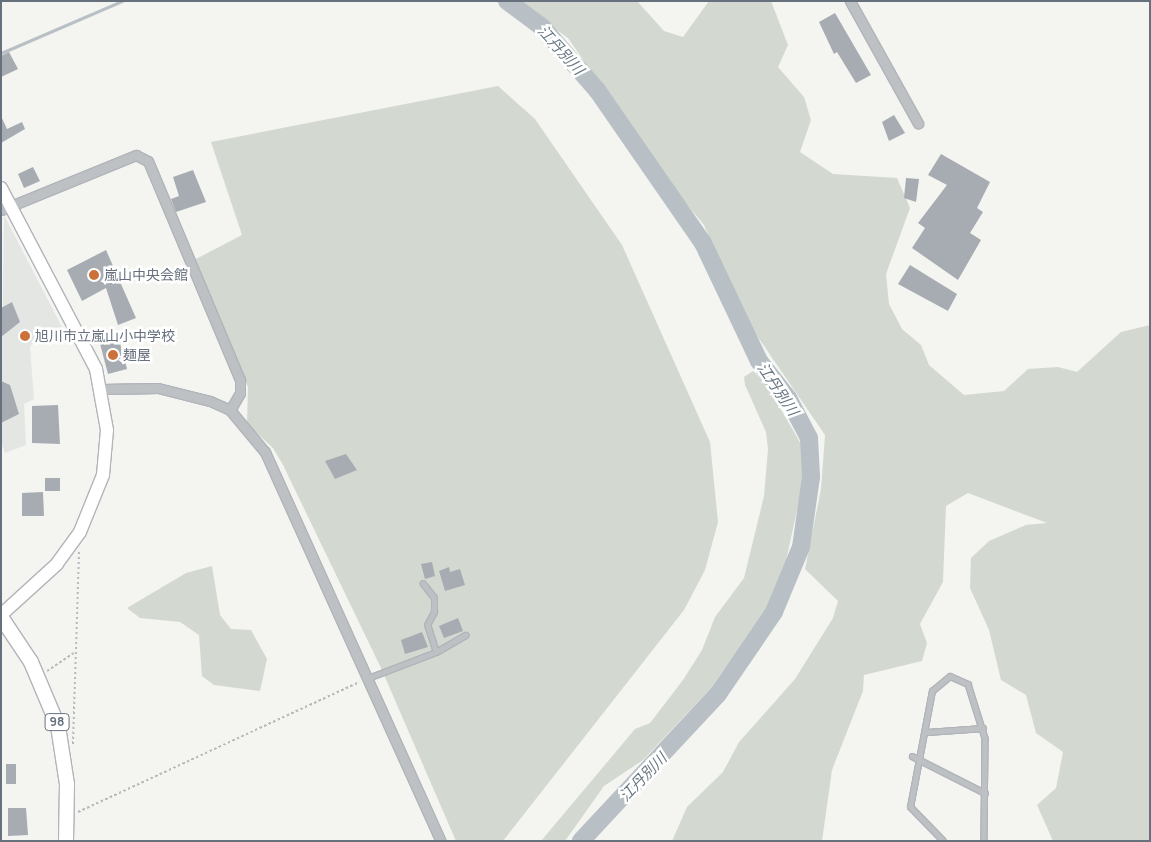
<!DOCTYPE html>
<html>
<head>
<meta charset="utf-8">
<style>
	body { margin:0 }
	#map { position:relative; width:1151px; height:842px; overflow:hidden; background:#f4f4f1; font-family:Manrope,"Noto Sans JP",sans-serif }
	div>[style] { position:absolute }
	.built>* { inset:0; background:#e4e6e4 }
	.green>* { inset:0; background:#d3d9d1 }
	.stream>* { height:3px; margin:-1.5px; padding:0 1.5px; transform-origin:1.5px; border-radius:1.5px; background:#b9c0c5 }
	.river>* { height:18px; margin:-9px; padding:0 9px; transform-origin:9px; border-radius:9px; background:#b9c0c5 }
	.building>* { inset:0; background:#a7acb2 }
	.path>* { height:2px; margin-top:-1px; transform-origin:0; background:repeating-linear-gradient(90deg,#b6b8bb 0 2.5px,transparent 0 5px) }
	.roads { filter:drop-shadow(1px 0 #b1b4b9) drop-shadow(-1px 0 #b1b4b9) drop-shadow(0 1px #b1b4b9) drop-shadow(0 -1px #b1b4b9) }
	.lane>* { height:4.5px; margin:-2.25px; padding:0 2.25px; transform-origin:2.25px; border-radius:2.25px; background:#bec1c4 }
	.street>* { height:9px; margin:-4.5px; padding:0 4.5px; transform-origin:4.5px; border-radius:4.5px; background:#bec1c4 }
	.secondary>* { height:12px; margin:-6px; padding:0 6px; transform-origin:6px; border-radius:6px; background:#fff }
	.primary>* { height:14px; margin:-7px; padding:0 7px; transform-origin:7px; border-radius:7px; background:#fff }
	.dots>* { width:14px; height:14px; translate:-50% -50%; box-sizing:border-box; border:2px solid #fff; border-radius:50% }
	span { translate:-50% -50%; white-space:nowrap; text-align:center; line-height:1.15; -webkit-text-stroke:5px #fff; paint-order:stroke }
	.shield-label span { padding:1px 4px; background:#fff; border:1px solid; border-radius:4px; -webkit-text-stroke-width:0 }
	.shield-label { font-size:12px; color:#67717e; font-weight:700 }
	.poi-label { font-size:14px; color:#67717e }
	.left { translate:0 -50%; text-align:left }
	.water-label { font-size:15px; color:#687782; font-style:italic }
	.frame { position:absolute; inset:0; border:2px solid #67717e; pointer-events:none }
</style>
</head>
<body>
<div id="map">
	<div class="built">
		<div style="clip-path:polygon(4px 215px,64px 331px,34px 341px,30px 347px,34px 399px,24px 404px,26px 445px,5px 453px,1px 442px)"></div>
	</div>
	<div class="green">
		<div style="clip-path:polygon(516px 1px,637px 1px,664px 31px,683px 37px,709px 1px,771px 1px,788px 45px,778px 67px,804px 97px,811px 120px,800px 152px,833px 174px,897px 178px,910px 208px,886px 274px,889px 304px,902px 329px,921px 345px,929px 365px,964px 395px,1004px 391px,1028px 369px,1058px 367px,1077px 372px,1121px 332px,1150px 325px,1150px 841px,1053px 841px,1037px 805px,1056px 788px,1063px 752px,1036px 733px,1026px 695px,1001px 680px,989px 630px,970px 588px,971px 558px,989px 541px,1026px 525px,1047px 523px,968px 493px,946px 506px,943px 582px,920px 624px,927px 643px,922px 661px,864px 675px,863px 691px,832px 770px,822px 841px,672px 841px,687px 807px,723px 772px,739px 742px,795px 679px,833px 618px,838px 601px,805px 569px,821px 489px,825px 435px,740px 311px,704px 225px,668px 182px,568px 38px)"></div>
		<div style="clip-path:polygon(498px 86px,535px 119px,622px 245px,710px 442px,718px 522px,705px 570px,684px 610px,503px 841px,456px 841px,381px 668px,283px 465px,273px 448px,247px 424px,248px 387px,194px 260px,242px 235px,211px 142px)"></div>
		<div style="clip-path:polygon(753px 371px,765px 382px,801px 444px,804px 478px,786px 561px,769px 604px,711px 688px,643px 760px,604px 786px,565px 841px,541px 841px,635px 729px,650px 723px,683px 680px,702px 650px,715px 617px,744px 578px,764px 496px,768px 449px,766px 432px,745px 385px,744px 377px)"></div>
		<div style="clip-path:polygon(212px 566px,220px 615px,231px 629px,251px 630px,267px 659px,260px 691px,214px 685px,202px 676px,199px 635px,180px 622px,140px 618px,127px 608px,186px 573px)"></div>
	</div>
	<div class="stream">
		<div style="left:1px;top:53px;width:132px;rotate:-23.3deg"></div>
	</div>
	<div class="river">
		<div style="left:507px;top:1px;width:44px;rotate:36.6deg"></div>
		<div style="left:542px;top:27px;width:84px;rotate:48.9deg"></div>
		<div style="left:597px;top:90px;width:186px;rotate:55.3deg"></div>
		<div style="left:703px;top:243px;width:131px;rotate:64.6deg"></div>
		<div style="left:759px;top:361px;width:47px;rotate:51.9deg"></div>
		<div style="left:788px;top:398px;width:45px;rotate:62.3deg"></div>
		<div style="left:809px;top:438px;width:39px;rotate:87deg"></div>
		<div style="left:811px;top:477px;width:71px;rotate:98.1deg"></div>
		<div style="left:801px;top:547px;width:70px;rotate:112.6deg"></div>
		<div style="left:774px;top:612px;width:99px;rotate:124.3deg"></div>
		<div style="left:718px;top:694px;width:201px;rotate:133deg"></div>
	</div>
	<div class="building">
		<div style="clip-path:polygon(835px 13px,871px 75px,856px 83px,837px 52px,834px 54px,819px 22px)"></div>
		<div style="clip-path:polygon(9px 52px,18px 69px,1px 77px,1px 56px)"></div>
		<div style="clip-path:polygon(894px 115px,905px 133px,889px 141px,882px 122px)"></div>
		<div style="clip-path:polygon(1px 116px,7px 129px,22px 122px,25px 129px,1px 143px)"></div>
		<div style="clip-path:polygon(941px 154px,990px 182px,977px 208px,983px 212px,970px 233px,981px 240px,958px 280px,912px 248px,925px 228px,918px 223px,947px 185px,928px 175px)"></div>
		<div style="clip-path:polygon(33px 167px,40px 181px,24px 188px,18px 174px)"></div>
		<div style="clip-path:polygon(193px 170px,206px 202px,176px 212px,171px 199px,179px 196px,173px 177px)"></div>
		<div style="clip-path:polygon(906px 178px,919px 179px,916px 202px,904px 198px)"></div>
		<div style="clip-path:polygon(106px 250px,136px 318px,118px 325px,106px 288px,82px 301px,67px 270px)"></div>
		<div style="clip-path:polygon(910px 265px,957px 294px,948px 311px,898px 284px)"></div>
		<div style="clip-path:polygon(12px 302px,20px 322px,1px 337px,1px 308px)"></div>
		<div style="clip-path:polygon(118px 336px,127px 369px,108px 374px,99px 340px)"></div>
		<div style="clip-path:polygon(1px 381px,10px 385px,19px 414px,1px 423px)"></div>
		<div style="clip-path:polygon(58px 405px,60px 444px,32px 443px,32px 406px)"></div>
		<div style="clip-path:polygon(346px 454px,357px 470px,335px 479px,325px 461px)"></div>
		<div style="clip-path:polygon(45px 478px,60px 478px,60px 491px,45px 491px)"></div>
		<div style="clip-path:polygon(43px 492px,44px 516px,22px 516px,22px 493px)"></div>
		<div style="clip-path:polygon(432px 562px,435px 576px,425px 579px,421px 564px)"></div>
		<div style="clip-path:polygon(449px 567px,450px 572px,460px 569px,465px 585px,445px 591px,439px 571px)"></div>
		<div style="clip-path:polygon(458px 618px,463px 631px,444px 638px,439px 626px)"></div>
		<div style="clip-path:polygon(422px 632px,428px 647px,405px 654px,401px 640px)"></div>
		<div style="clip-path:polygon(6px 764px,16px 764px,16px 784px,6px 784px)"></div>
		<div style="clip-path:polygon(8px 808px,26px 808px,28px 835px,8px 836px)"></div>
	</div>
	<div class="path">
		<div style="left:47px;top:671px;width:32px;rotate:-34deg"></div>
		<div style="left:73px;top:744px;width:192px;rotate:-88.2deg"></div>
		<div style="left:78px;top:812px;width:310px;rotate:-24.8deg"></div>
	</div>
	<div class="roads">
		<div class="lane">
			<div style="left:436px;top:652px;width:34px;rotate:-30deg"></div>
			<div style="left:368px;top:678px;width:73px;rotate:-20.9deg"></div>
			<div style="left:436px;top:652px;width:28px;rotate:-108deg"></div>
			<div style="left:427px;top:625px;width:15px;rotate:-62deg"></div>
			<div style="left:434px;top:612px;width:14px;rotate:-90deg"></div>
			<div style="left:434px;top:598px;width:18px;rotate:-128deg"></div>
			<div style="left:927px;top:732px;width:56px;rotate:-4.1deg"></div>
			<div style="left:912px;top:756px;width:82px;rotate:26.9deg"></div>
			<div style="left:943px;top:841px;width:47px;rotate:-134.1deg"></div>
			<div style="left:910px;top:807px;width:118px;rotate:-79.3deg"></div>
			<div style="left:932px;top:691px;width:23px;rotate:-40deg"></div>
			<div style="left:950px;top:676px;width:20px;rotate:24deg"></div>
			<div style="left:968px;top:684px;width:57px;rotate:72.5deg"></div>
			<div style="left:985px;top:738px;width:103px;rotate:90.6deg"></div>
		</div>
		<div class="street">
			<div style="left:850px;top:1px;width:140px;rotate:60.9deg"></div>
			<div style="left:1px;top:210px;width:146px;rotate:-22.2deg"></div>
			<div style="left:136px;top:155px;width:13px;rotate:27deg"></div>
			<div style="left:148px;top:161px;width:238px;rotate:67.2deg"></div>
			<div style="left:240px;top:380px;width:13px;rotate:90deg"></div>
			<div style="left:240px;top:393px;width:20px;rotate:120deg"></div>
			<div style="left:102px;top:389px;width:56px;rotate:-1deg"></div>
			<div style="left:158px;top:388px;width:54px;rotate:14deg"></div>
			<div style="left:210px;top:401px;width:22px;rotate:24deg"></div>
			<div style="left:230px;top:410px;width:55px;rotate:50.2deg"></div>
			<div style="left:265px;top:452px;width:427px;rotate:65.7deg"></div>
		</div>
		<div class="secondary">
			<div style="left:1px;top:188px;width:204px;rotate:62.3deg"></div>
			<div style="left:96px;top:369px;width:62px;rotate:79.8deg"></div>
			<div style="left:107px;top:430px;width:45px;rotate:95.1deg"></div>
			<div style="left:103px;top:475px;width:61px;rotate:112deg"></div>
			<div style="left:80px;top:532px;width:39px;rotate:126deg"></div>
			<div style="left:57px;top:564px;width:76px;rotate:137.7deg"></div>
		</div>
		<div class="primary">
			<div style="left:1px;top:617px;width:54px;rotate:56.3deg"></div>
			<div style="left:31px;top:662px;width:69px;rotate:67.1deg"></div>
			<div style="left:58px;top:726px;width:59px;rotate:81.2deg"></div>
			<div style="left:67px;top:784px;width:57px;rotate:91deg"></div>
		</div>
	</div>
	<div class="dots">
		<div style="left:94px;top:275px;background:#cc7139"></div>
		<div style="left:25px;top:336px;background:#cc7139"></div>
		<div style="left:113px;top:355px;background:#cc7139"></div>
	</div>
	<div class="shield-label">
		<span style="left:57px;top:722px">98</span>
	</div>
	<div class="poi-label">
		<span class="left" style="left:104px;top:275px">嵐山中央会館</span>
		<span class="left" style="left:35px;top:336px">旭川市立嵐山小中学校</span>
		<span class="left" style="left:123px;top:355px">麺屋</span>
	</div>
	<div class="water-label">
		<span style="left:561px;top:50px;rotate:48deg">江丹別川</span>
		<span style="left:778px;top:389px;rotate:56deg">江丹別川</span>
		<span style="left:643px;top:777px;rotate:-46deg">江丹別川</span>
	</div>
	<div class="frame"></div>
</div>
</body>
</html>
